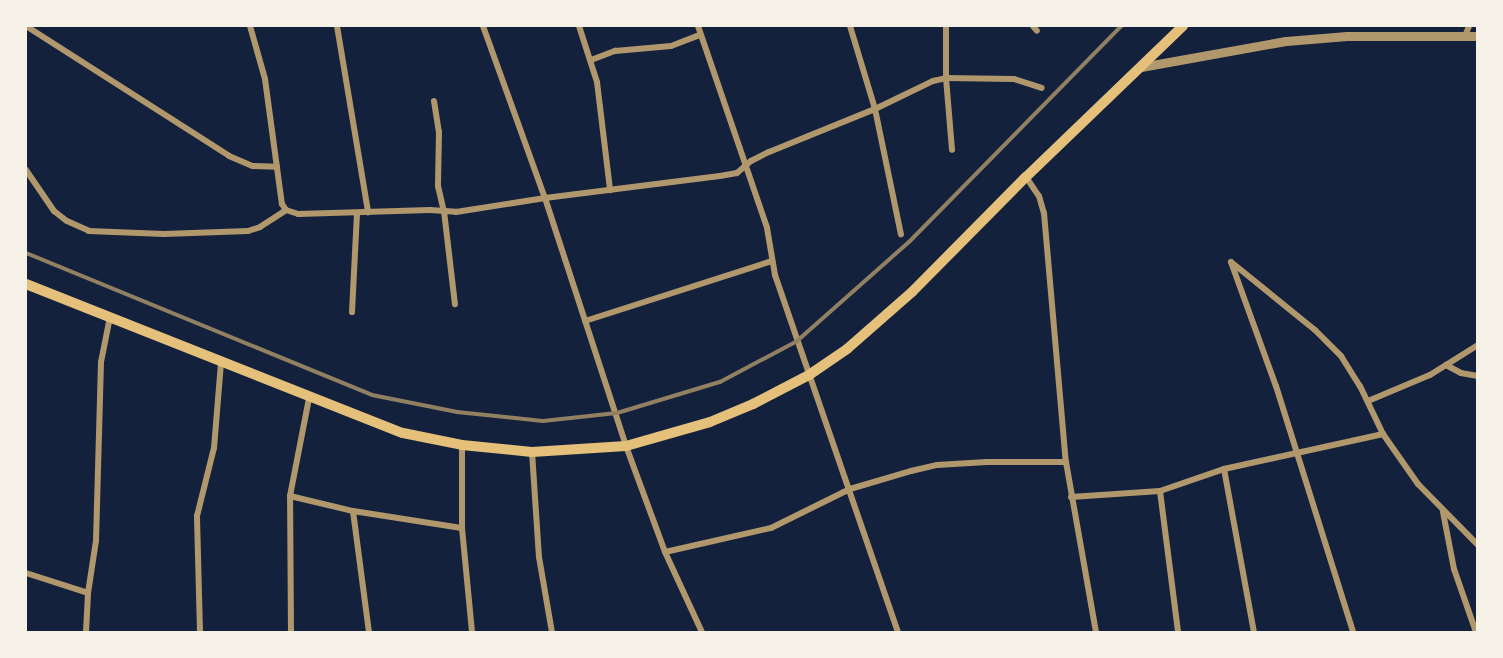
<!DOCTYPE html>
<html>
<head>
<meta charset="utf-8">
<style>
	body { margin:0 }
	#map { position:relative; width:1503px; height:658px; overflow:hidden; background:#14213d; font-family:"Work Sans",sans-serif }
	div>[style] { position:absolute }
	.minor>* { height:6px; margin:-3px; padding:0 3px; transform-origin:3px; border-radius:3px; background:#b1986c }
	.tertiary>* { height:9px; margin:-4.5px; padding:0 4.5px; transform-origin:4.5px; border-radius:4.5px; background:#b1986c }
	.secondary>* { height:10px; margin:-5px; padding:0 5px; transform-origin:5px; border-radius:5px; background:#e5c07b }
	.rail>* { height:4px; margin:-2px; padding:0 2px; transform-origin:2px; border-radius:2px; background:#918062 }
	span { translate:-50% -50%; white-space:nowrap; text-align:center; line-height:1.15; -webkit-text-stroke:4.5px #f6f1e7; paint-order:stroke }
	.frame { position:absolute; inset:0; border:27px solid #f6f1e7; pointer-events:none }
</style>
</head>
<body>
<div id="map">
	<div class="minor">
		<div style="left:26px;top:26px;width:241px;rotate:32.6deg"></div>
		<div style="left:229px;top:156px;width:26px;rotate:23deg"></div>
		<div style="left:253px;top:166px;width:24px;rotate:2deg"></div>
		<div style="left:250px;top:26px;width:55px;rotate:74.2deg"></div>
		<div style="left:265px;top:79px;width:126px;rotate:82.3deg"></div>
		<div style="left:282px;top:204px;width:7px;rotate:56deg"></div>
		<div style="left:286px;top:210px;width:13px;rotate:18deg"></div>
		<div style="left:298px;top:214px;width:132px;rotate:-1.7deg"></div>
		<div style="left:430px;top:210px;width:26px;rotate:4deg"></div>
		<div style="left:456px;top:212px;width:90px;rotate:-8.9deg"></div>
		<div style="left:545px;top:198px;width:176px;rotate:-7.2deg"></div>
		<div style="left:720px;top:176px;width:17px;rotate:-10deg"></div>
		<div style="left:737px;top:173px;width:18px;rotate:-41deg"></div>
		<div style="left:751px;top:161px;width:20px;rotate:-27deg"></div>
		<div style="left:769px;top:152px;width:114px;rotate:-22.1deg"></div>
		<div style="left:875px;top:109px;width:64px;rotate:-25.8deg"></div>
		<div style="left:933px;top:81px;width:13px;rotate:-13deg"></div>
		<div style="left:946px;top:78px;width:68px;rotate:0.8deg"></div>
		<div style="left:1014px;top:79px;width:29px;rotate:18deg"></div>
		<div style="left:337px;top:26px;width:189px;rotate:80.5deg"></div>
		<div style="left:483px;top:26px;width:183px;rotate:70.2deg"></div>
		<div style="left:545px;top:198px;width:261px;rotate:71.9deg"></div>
		<div style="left:626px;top:446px;width:113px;rotate:69.8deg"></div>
		<div style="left:665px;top:552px;width:88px;rotate:65.2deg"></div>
		<div style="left:579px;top:26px;width:59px;rotate:72.2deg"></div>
		<div style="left:597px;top:82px;width:109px;rotate:83.1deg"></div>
		<div style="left:698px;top:26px;width:213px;rotate:71.1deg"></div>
		<div style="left:767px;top:228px;width:48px;rotate:80.3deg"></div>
		<div style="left:775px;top:275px;width:378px;rotate:71deg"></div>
		<div style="left:850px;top:26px;width:87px;rotate:73.2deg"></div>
		<div style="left:875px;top:109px;width:128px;rotate:78.3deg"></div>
		<div style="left:946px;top:26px;width:52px;rotate:90deg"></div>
		<div style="left:946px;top:78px;width:72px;rotate:85.2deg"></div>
		<div style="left:1033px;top:26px;width:6px;rotate:51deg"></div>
		<div style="left:1465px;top:36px;width:11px;rotate:-68deg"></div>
		<div style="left:591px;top:60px;width:26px;rotate:-21deg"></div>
		<div style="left:615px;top:51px;width:56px;rotate:-5.1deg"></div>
		<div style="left:671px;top:46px;width:31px;rotate:-21deg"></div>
		<div style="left:434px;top:101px;width:31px;rotate:81deg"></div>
		<div style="left:439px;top:132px;width:54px;rotate:91.1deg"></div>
		<div style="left:438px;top:186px;width:26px;rotate:77deg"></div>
		<div style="left:444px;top:211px;width:94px;rotate:83.3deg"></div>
		<div style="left:26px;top:170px;width:50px;rotate:55.7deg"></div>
		<div style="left:54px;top:211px;width:16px;rotate:38deg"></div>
		<div style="left:67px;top:221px;width:24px;rotate:24deg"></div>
		<div style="left:89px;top:231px;width:75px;rotate:2.3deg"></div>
		<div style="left:164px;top:234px;width:84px;rotate:-2deg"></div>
		<div style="left:248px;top:231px;width:13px;rotate:-18deg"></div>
		<div style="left:260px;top:227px;width:31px;rotate:-33deg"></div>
		<div style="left:1026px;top:177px;width:23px;rotate:56deg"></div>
		<div style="left:1039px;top:196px;width:18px;rotate:74deg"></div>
		<div style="left:1044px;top:213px;width:250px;rotate:85deg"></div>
		<div style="left:1066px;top:462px;width:173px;rotate:80deg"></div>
		<div style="left:1231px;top:262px;width:132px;rotate:70.1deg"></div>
		<div style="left:1276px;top:386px;width:258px;rotate:72.6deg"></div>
		<div style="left:1231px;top:262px;width:108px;rotate:39deg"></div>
		<div style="left:1315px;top:330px;width:37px;rotate:45deg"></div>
		<div style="left:1341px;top:356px;width:36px;rotate:58deg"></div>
		<div style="left:1360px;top:386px;width:53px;rotate:64.4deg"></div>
		<div style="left:1383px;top:434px;width:61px;rotate:55deg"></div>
		<div style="left:1418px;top:484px;width:86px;rotate:45.5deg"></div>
		<div style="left:352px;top:312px;width:99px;rotate:-87.1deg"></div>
		<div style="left:585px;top:321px;width:196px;rotate:-17.8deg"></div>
		<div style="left:1446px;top:365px;width:17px;rotate:28deg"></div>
		<div style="left:1461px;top:373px;width:17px;rotate:10deg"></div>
		<div style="left:1368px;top:401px;width:67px;rotate:-22.8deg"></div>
		<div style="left:1430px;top:375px;width:57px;rotate:-32deg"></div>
		<div style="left:462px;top:445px;width:83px;rotate:90deg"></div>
		<div style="left:462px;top:528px;width:104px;rotate:84.5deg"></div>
		<div style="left:532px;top:452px;width:105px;rotate:86.2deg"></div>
		<div style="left:539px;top:557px;width:76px;rotate:80.2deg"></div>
		<div style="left:1224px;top:469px;width:166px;rotate:79.6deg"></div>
		<div style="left:1160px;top:491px;width:142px;rotate:82.7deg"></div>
		<div style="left:290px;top:496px;width:65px;rotate:13.4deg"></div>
		<div style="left:353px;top:511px;width:110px;rotate:8.9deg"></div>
		<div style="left:1071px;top:497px;width:89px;rotate:-3.9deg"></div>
		<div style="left:1160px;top:491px;width:68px;rotate:-19deg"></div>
		<div style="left:1224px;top:469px;width:163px;rotate:-12.4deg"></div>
		<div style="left:353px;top:511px;width:122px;rotate:82.5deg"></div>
		<div style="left:1443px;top:512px;width:58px;rotate:79.1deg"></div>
		<div style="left:1454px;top:569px;width:67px;rotate:70.8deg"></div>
		<div style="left:665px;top:552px;width:109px;rotate:-12.8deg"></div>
		<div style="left:771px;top:528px;width:88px;rotate:-26.3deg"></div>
		<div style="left:850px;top:489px;width:64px;rotate:-16.4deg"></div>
		<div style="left:911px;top:471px;width:27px;rotate:-13deg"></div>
		<div style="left:937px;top:465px;width:50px;rotate:-3.4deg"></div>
		<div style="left:987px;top:462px;width:79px"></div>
		<div style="left:26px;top:573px;width:65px;rotate:17.9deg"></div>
		<div style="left:86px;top:632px;width:39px;rotate:-87deg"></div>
		<div style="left:88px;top:593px;width:53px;rotate:-81.3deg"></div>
		<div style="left:96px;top:541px;width:179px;rotate:-88.4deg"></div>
		<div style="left:101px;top:362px;width:46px;rotate:-78.7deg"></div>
		<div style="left:200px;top:632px;width:116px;rotate:-91.5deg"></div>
		<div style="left:197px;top:516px;width:70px;rotate:-76deg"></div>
		<div style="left:214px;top:448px;width:85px;rotate:-85.3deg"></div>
		<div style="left:291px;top:632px;width:136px;rotate:-90.4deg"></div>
		<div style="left:290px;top:496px;width:100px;rotate:-79deg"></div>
	</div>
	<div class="tertiary">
		<div style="left:1141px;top:67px;width:147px;rotate:-10.2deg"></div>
		<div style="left:1286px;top:41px;width:61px;rotate:-4.7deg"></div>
		<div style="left:1347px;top:36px;width:131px"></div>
	</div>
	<div class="secondary">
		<div style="left:26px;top:284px;width:405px;rotate:21.6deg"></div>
		<div style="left:403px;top:433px;width:60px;rotate:11.5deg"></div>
		<div style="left:462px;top:445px;width:70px;rotate:5.7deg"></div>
		<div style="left:532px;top:452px;width:94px;rotate:-3.7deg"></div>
		<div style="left:626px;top:446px;width:87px;rotate:-15.9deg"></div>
		<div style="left:710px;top:422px;width:47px;rotate:-22.7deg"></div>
		<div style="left:753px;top:404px;width:63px;rotate:-27.4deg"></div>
		<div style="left:809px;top:375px;width:46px;rotate:-34.4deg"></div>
		<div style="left:847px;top:349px;width:86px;rotate:-41.2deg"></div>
		<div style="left:912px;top:292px;width:162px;rotate:-45.3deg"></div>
		<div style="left:1026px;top:177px;width:218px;rotate:-43.9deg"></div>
	</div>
	<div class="rail">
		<div style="left:26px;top:253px;width:374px;rotate:22.3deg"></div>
		<div style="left:372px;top:395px;width:87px;rotate:11.3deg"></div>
		<div style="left:457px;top:412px;width:86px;rotate:6deg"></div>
		<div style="left:543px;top:421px;width:74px;rotate:-6.2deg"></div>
		<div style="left:617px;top:413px;width:108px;rotate:-16.8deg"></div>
		<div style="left:720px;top:382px;width:87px;rotate:-28deg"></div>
		<div style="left:797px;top:341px;width:149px;rotate:-41.5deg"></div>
		<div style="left:909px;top:242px;width:303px;rotate:-45.5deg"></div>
	</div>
	<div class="frame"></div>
</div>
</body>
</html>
